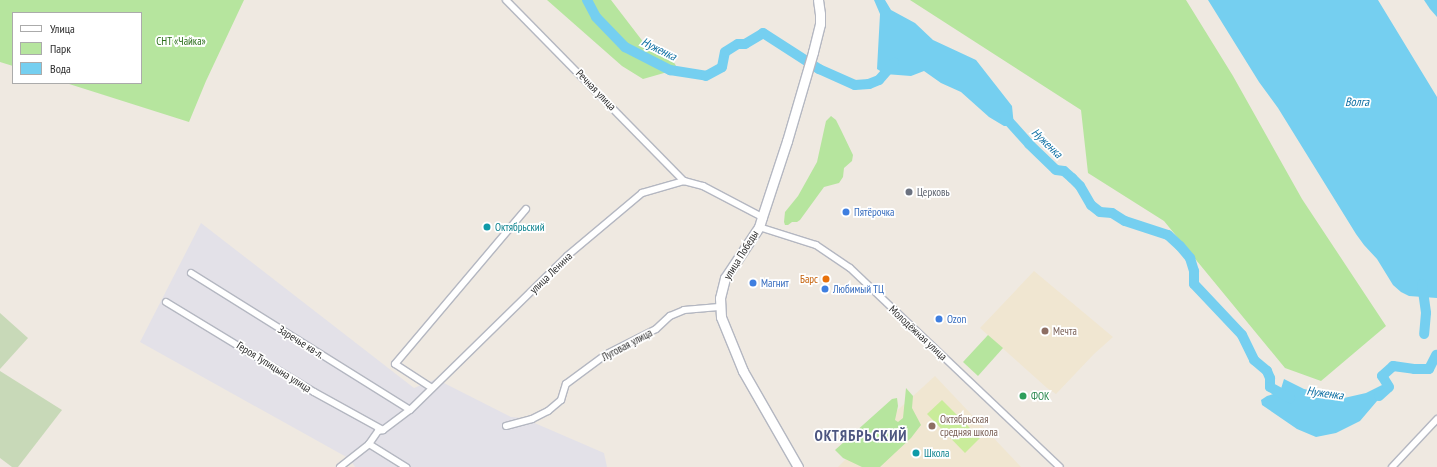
<!DOCTYPE html>
<html>
<head>
<meta charset="utf-8">
<style>
	body { margin:0 }
	#map { position:relative; width:1437px; height:467px; overflow:hidden; background:#efe9e1; font-family:"PT Sans Narrow",sans-serif }
	div>[style] { position:absolute }
	.industrial>* { inset:0; background:#e3e1e8 }
	.education>* { inset:0; background:#f0e6d1 }
	.green>* { inset:0; background:#b6e59e }
	.cemetery>* { inset:0; background:#c8d9b8 }
	.pitch>* { inset:0; background:#c9ec9a }
	.water>* { inset:0; background:#75cff0 }
	.river>* { height:10px; margin:-5px; padding:0 5px; transform-origin:5px; border-radius:5px; background:#75cff0 }
	.roads { filter:drop-shadow(1px 0 #b4b7c1) drop-shadow(-1px 0 #b4b7c1) drop-shadow(0 1px #b4b7c1) drop-shadow(0 -1px #b4b7c1) }
	.street>* { height:6px; margin:-3px; padding:0 3px; transform-origin:3px; border-radius:3px; background:#fff }
	.secondary>* { height:9px; margin:-4.5px; padding:0 4.5px; transform-origin:4.5px; border-radius:4.5px; background:#fff }
	.dots>* { width:11px; height:11px; translate:-50% -50%; box-sizing:border-box; border:2px solid #fff; border-radius:50% }
	span { translate:-50% -50%; white-space:nowrap; text-align:center; line-height:1.15; -webkit-text-stroke:3.5px #fff; paint-order:stroke }
	.park-label { font-size:11px; color:#2c6e1b }
	.street-label { font-size:11px; color:#2e2e2e }
	.worship-label { font-size:11px; color:#5b616d }
	.left { translate:0 -50%; text-align:left }
	.shop-label { font-size:11px; color:#366cbe }
	.culture-label { font-size:11px; color:#0d838f }
	.food-label { font-size:11px; color:#c56008 }
	.right { translate:-100% -50%; text-align:right }
	.education-label { font-size:11px; color:#785e54 }
	.leisure-label { font-size:11px; color:#27864d }
	.water-label { font-size:12px; color:#0d6fa3; font-style:italic }
	.district-label { font-size:15px; color:#4d5680; font-weight:700; letter-spacing:1px }
	.legend { position:absolute; left:12px; top:12px; width:130px; height:72px; box-sizing:border-box; background:#fff; border:1px solid #ababab; margin:0; padding:5px 7px; list-style:none; font-size:12px; color:#2e2e2e }
	.legend li { display:flex; align-items:center; gap:8px; height:20px }
	.legend b { width:20px; border:1px solid #ababab }
</style>
</head>
<body>
<div id="map">
	<div class="industrial">
		<div style="clip-path:polygon(201px 223px,414px 388px,436px 379px,511px 417px,523px 418px,604px 453px,607px 467px,355px 467px,350px 459px,140px 342px)"></div>
	</div>
	<div class="education">
		<div style="clip-path:polygon(1034px 271px,1113px 337px,1094px 354px,1056px 394px,1047px 388px,980px 328px)"></div>
		<div style="clip-path:polygon(935px 376px,1021px 467px,838px 467px,867px 438px)"></div>
	</div>
	<div class="green">
		<div style="clip-path:polygon(0 0,244px 0,206px 81px,189px 122px,66px 83px,141px 83px,141px 13px,13px 13px,13px 66px,0 62px)"></div>
		<div style="clip-path:polygon(547px 0,611px 0,644px 43px,673px 61px,678px 69px,643px 79px,622px 66px)"></div>
		<div style="clip-path:polygon(910px 0,1186px 0,1233px 76px,1302px 199px,1386px 326px,1321px 381px,1285px 368px,1164px 221px,1088px 173px,1081px 110px)"></div>
		<div style="clip-path:polygon(831px 116px,836px 120px,841px 130px,853px 155px,852px 161px,844px 168px,843px 177px,839px 183px,824px 187px,800px 220px,797px 222px,792px 222px,788px 225px,785px 225px,784px 222px,785px 212px,798px 196px,817px 162px,826px 121px)"></div>
		<div style="clip-path:polygon(988px 335px,1003px 348px,978px 376px,963px 362px)"></div>
		<div style="clip-path:polygon(906px 388px,913px 396px,912px 408px,921px 425px,911px 438px,880px 467px,862px 467px,843px 458px,835px 450px,892px 399px,897px 398px,898px 406px,895px 420px,898px 422px,903px 418px)"></div>
	</div>
	<div class="cemetery">
		<div style="clip-path:polygon(0 313px,28px 338px,0 369px)"></div>
		<div style="clip-path:polygon(0 371px,62px 410px,18px 467px,12px 467px,0 458px)"></div>
	</div>
	<div class="pitch">
		<div style="clip-path:polygon(942px 400px,980px 438px,965px 453px,927px 414px)"></div>
	</div>
	<div class="water">
		<div style="clip-path:polygon(874px 0,885px 0,891px 10px,915px 23px,933px 40px,976px 60px,1012px 106px,1014px 126px,1004px 126px,989px 117px,961px 92px,941px 83px,924px 71px,911px 76px,885px 74px,877px 69px,880px 14px)"></div>
		<div style="clip-path:polygon(1208px 0,1378px 0,1437px 97px,1437px 298px,1409px 296px,1401px 292px,1393px 285px,1377px 259px,1364px 245px,1356px 234px,1278px 108px,1259px 82px)"></div>
		<div style="clip-path:polygon(1424px 0,1437px 0,1437px 17px,1430px 9px)"></div>
		<div style="clip-path:polygon(1284px 379px,1304px 389px,1344px 398px,1366px 393px,1382px 385px,1389px 387px,1390px 392px,1377px 401px,1360px 421px,1336px 433px,1316px 437px,1297px 429px,1262px 405px,1261px 400px,1267px 396px,1280px 392px)"></div>
	</div>
	<div class="river">
		<div style="left:587px;top:0;width:19px;rotate:62deg"></div>
		<div style="left:596px;top:17px;width:42px;rotate:46deg"></div>
		<div style="left:625px;top:47px;width:51px;rotate:27.1deg"></div>
		<div style="left:670px;top:70px;width:36px;rotate:9deg"></div>
		<div style="left:706px;top:76px;width:18px;rotate:-29deg"></div>
		<div style="left:722px;top:67px;width:15px;rotate:-79deg"></div>
		<div style="left:725px;top:52px;width:15px;rotate:-32deg"></div>
		<div style="left:738px;top:44px;width:7px"></div>
		<div style="left:745px;top:44px;width:21px;rotate:-31deg"></div>
		<div style="left:763px;top:33px;width:67px;rotate:32.7deg"></div>
		<div style="left:819px;top:69px;width:39px;rotate:24deg"></div>
		<div style="left:855px;top:85px;width:14px;rotate:-4deg"></div>
		<div style="left:869px;top:84px;width:11px;rotate:-22deg"></div>
		<div style="left:879px;top:80px;width:23px;rotate:-49deg"></div>
		<div style="left:1004px;top:116px;width:38px;rotate:48deg"></div>
		<div style="left:1029px;top:144px;width:37px;rotate:44deg"></div>
		<div style="left:1056px;top:170px;width:8px;rotate:7deg"></div>
		<div style="left:1064px;top:171px;width:11px;rotate:41deg"></div>
		<div style="left:1072px;top:178px;width:11px;rotate:45deg"></div>
		<div style="left:1080px;top:186px;width:22px;rotate:60deg"></div>
		<div style="left:1091px;top:205px;width:11px;rotate:38deg"></div>
		<div style="left:1100px;top:212px;width:12px;rotate:5deg"></div>
		<div style="left:1112px;top:213px;width:15px;rotate:32deg"></div>
		<div style="left:1125px;top:221px;width:45px;rotate:18deg"></div>
		<div style="left:1168px;top:235px;width:16px;rotate:43deg"></div>
		<div style="left:1180px;top:246px;width:16px;rotate:50deg"></div>
		<div style="left:1190px;top:258px;width:14px;rotate:73deg"></div>
		<div style="left:1194px;top:271px;width:13px;rotate:90deg"></div>
		<div style="left:1194px;top:284px;width:70px;rotate:46.7deg"></div>
		<div style="left:1242px;top:335px;width:28px;rotate:64deg"></div>
		<div style="left:1254px;top:360px;width:17px;rotate:40deg"></div>
		<div style="left:1267px;top:371px;width:8px;rotate:67deg"></div>
		<div style="left:1270px;top:378px;width:9px;rotate:90deg"></div>
		<div style="left:1270px;top:387px;width:23px;rotate:29deg"></div>
		<div style="left:1422px;top:284px;width:29px;rotate:82deg"></div>
		<div style="left:1426px;top:313px;width:21px;rotate:95deg"></div>
		<div style="left:1379px;top:396px;width:13px;rotate:-42deg"></div>
		<div style="left:1389px;top:387px;width:13px;rotate:-122deg"></div>
		<div style="left:1382px;top:376px;width:15px;rotate:-42deg"></div>
		<div style="left:1393px;top:366px;width:21px;rotate:8deg"></div>
		<div style="left:1414px;top:369px;width:15px"></div>
		<div style="left:1429px;top:369px;width:16px;rotate:-63deg"></div>
	</div>
	<div class="roads">
		<div class="street">
			<div style="left:506px;top:0;width:254px;rotate:45.5deg"></div>
			<div style="left:759px;top:227px;width:60px;rotate:17.5deg"></div>
			<div style="left:816px;top:245px;width:41px;rotate:34.1deg"></div>
			<div style="left:850px;top:268px;width:289px;rotate:43.5deg"></div>
			<div style="left:191px;top:273px;width:258px;rotate:32deg"></div>
			<div style="left:166px;top:302px;width:173px;rotate:31.3deg"></div>
			<div style="left:314px;top:392px;width:79px;rotate:28.8deg"></div>
			<div style="left:432px;top:388px;width:44px;rotate:-147deg"></div>
			<div style="left:395px;top:364px;width:203px;rotate:-49.8deg"></div>
			<div style="left:506px;top:426px;width:27px;rotate:-15deg"></div>
			<div style="left:532px;top:419px;width:18px;rotate:-27deg"></div>
			<div style="left:548px;top:411px;width:17px;rotate:-40deg"></div>
			<div style="left:561px;top:400px;width:17px;rotate:-73deg"></div>
			<div style="left:566px;top:384px;width:49px;rotate:-36.6deg"></div>
			<div style="left:605px;top:355px;width:57px;rotate:-27deg"></div>
			<div style="left:656px;top:329px;width:19px;rotate:-43deg"></div>
			<div style="left:670px;top:316px;width:15px;rotate:-23deg"></div>
			<div style="left:684px;top:310px;width:35px;rotate:-5deg"></div>
			<div style="left:369px;top:444px;width:44px;rotate:31.9deg"></div>
			<div style="left:340px;top:467px;width:37px;rotate:-38deg"></div>
			<div style="left:369px;top:444px;width:16px;rotate:-55deg"></div>
			<div style="left:378px;top:431px;width:5px;rotate:-11deg"></div>
			<div style="left:383px;top:430px;width:34px;rotate:-37deg"></div>
			<div style="left:410px;top:410px;width:220px;rotate:-44.4deg"></div>
			<div style="left:567px;top:256px;width:98px;rotate:-40deg"></div>
			<div style="left:642px;top:193px;width:44px;rotate:-15.9deg"></div>
			<div style="left:684px;top:181px;width:20px;rotate:15deg"></div>
			<div style="left:703px;top:186px;width:67px;rotate:27.7deg"></div>
			<div style="left:1392px;top:467px;width:66px;rotate:-46.8deg"></div>
		</div>
		<div class="secondary">
			<div style="left:798px;top:467px;width:111px;rotate:-119.8deg"></div>
			<div style="left:743px;top:371px;width:58px;rotate:-112.2deg"></div>
			<div style="left:721px;top:317px;width:19px;rotate:-93deg"></div>
			<div style="left:720px;top:298px;width:21px;rotate:-76deg"></div>
			<div style="left:725px;top:278px;width:61px;rotate:-56.3deg"></div>
			<div style="left:759px;top:227px;width:10px;rotate:-73deg"></div>
			<div style="left:762px;top:217px;width:80px;rotate:-71.8deg"></div>
			<div style="left:787px;top:141px;width:93px;rotate:-73.7deg"></div>
			<div style="left:813px;top:52px;width:29px;rotate:-76deg"></div>
			<div style="left:820px;top:24px;width:10px;rotate:-90deg"></div>
			<div style="left:820px;top:14px;width:14px;rotate:-98deg"></div>
		</div>
	</div>
	<div class="dots">
		<div style="left:909px;top:192px;background:#6b7280"></div>
		<div style="left:846px;top:212px;background:#3f7fe0"></div>
		<div style="left:487px;top:227px;background:#0f9aa8"></div>
		<div style="left:826px;top:279px;background:#e8710a"></div>
		<div style="left:753px;top:283px;background:#3f7fe0"></div>
		<div style="left:825px;top:289px;background:#3f7fe0"></div>
		<div style="left:939px;top:319px;background:#3f7fe0"></div>
		<div style="left:1045px;top:331px;background:#8d6e63"></div>
		<div style="left:1023px;top:396px;background:#2e9e5b"></div>
		<div style="left:932px;top:426px;background:#8d6e63"></div>
		<div style="left:916px;top:453px;background:#0f9aa8"></div>
	</div>
	<div class="park-label">
		<span style="left:181px;top:41px">СНТ «Чайка»</span>
	</div>
	<div class="street-label">
		<span style="left:596px;top:90px;rotate:46deg">Речная улица</span>
		<span style="left:741px;top:255px;rotate:-58deg">улица Победы</span>
		<span style="left:551px;top:273px;rotate:-44deg">улица Ленина</span>
		<span style="left:918px;top:333px;rotate:43deg">Молодёжная улица</span>
		<span style="left:301px;top:342px;rotate:32deg">Заречье кв-л.</span>
		<span style="left:627px;top:345px;rotate:-28deg">Луговая улица</span>
		<span style="left:274px;top:367px;rotate:32deg">Героя Тупицына улица</span>
	</div>
	<div class="worship-label">
		<span class="left" style="left:917px;top:192px">Церковь</span>
	</div>
	<div class="shop-label">
		<span class="left" style="left:854px;top:212px">Пятёрочка</span>
		<span class="left" style="left:761px;top:283px">Магнит</span>
		<span class="left" style="left:833px;top:289px">Любимый ТЦ</span>
		<span class="left" style="left:947px;top:319px">Ozon</span>
	</div>
	<div class="culture-label">
		<span class="left" style="left:495px;top:227px">Октябрьский</span>
		<span class="left" style="left:924px;top:453px">Школа</span>
	</div>
	<div class="food-label">
		<span class="right" style="left:818px;top:279px">Барс</span>
	</div>
	<div class="education-label">
		<span class="left" style="left:1053px;top:331px">Мечта</span>
		<span class="left" style="left:940px;top:426px">Октябрьская<br>средняя школа</span>
	</div>
	<div class="leisure-label">
		<span class="left" style="left:1031px;top:396px">ФОК</span>
	</div>
	<div class="water-label">
		<span style="left:659px;top:49px;rotate:26deg">Нуженка</span>
		<span style="left:1357px;top:102px">Волга</span>
		<span style="left:1047px;top:143px;rotate:44deg">Нуженка</span>
		<span style="left:1325px;top:393px;rotate:8deg">Нуженка</span>
	</div>
	<div class="district-label">
		<span style="left:861px;top:436px">ОКТЯБРЬСКИЙ</span>
	</div>
	<ul class="legend">
	<li><b style="height:5px;background:#fff"></b>Улица</li>
	<li><b style="height:11px;background:#b6e59e"></b>Парк</li>
	<li><b style="height:11px;background:#75cff0"></b>Вода</li>
	</ul>
</div>
</body>
</html>
